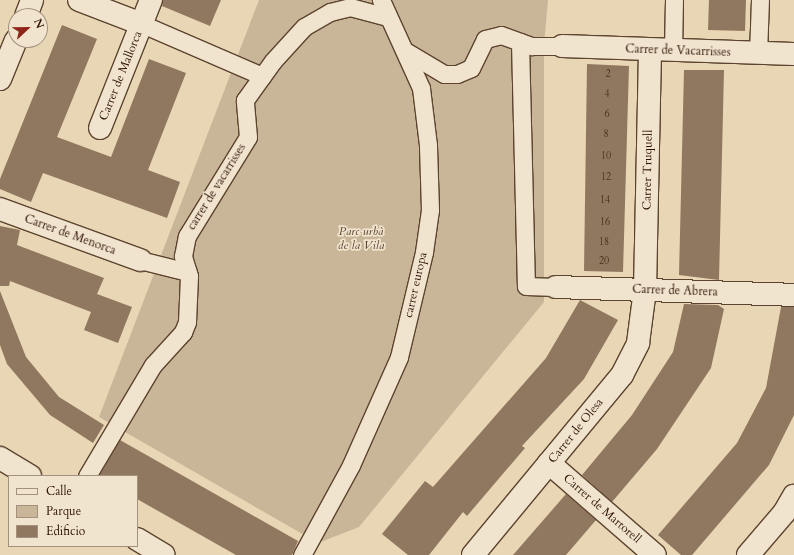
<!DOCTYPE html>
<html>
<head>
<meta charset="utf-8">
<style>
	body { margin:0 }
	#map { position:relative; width:794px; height:555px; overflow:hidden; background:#e9d6b5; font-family:Cardo,serif }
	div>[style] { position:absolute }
	.green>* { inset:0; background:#c9b597 }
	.building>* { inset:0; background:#8f785f }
	.roads { filter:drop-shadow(1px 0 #5d442f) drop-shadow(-1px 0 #5d442f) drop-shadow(0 1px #5d442f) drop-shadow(0 -1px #5d442f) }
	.pedestrian>* { height:17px; margin:-8.5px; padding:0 8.5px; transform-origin:8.5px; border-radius:8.5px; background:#f1e4cf }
	.minor>* { height:22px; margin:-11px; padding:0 11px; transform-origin:11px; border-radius:11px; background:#f1e4cf }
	span { translate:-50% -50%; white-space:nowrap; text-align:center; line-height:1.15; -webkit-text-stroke:3.5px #f1e4cf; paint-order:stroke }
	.number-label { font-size:10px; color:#462c19 }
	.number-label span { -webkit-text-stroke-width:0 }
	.street-label { font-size:12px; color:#2e1302 }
	.park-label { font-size:12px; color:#5c442f; font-style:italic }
	.legend { position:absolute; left:8px; top:475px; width:130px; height:72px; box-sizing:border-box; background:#f1e4cf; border:1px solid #a3907d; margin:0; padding:5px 7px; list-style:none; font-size:12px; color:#2e1302 }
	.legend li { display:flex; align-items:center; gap:8px; height:20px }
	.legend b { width:20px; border:1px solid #a3907d }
	.north { position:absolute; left:8px; top:8px; width:40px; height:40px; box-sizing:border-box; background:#f1e4cf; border:1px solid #a3907d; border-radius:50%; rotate:68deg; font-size:11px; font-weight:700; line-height:16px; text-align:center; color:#2e1302 }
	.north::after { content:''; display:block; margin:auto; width:14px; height:18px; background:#8f2418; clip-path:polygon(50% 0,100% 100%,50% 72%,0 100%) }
</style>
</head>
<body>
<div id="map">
	<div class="green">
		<div style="clip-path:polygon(259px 0,548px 0,544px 45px,544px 302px,359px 527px,318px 543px,99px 417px)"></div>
	</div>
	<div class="building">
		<div style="clip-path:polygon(163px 0,221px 0,210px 26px,162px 6px)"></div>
		<div style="clip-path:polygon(709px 0,746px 0,745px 31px,708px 30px)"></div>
		<div style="clip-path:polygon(62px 25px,97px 39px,57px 137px,111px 157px,149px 59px,186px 73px,148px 170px,180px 182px,167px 218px,43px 173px,31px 202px,0 189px,0 179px)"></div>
		<div style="clip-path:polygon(587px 64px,629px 66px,623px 272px,584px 271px)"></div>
		<div style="clip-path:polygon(684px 70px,724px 70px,719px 280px,679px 275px)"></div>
		<div style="clip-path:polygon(0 226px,20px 230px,17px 245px,104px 278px,97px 294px,132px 307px,118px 343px,84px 330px,91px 312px,10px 281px,9px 286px,0 286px)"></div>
		<div style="clip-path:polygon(0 291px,26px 357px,59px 397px,104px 425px,93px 443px,50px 415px,7px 364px,0 345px)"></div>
		<div style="clip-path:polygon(580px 300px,618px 320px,584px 379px,522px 446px,525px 448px,467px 516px,463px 512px,429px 555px,408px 555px,382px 534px,425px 481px,433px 487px,546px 358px)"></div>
		<div style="clip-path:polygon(684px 304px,718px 305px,724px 309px,711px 368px,657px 449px,612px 502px,582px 475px,632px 415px,673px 352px)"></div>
		<div style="clip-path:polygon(781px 307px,794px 307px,794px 415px,769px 465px,692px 555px,681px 555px,658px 535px,737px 443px,766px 388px)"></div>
		<div style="clip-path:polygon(120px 440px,298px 541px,292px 555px,236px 555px,137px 499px,137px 476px,99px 476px)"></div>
		<div style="clip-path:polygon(566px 494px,596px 520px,566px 555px,513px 555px)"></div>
	</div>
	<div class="roads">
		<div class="pedestrian">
			<div style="left:142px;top:24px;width:131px;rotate:23.4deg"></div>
			<div style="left:520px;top:42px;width:244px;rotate:88.6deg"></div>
			<div style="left:526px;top:286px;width:30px;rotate:2deg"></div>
			<div style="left:673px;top:51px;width:51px;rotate:-88.9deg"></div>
			<div style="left:407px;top:52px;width:43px;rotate:30.7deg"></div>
			<div style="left:444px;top:74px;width:13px"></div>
			<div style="left:457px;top:74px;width:15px;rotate:-23deg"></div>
			<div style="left:471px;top:68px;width:32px;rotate:-64deg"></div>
			<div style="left:485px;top:39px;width:16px;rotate:-14deg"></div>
			<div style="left:501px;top:35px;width:33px;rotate:20deg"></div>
			<div style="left:532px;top:46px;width:30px"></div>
			<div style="left:758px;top:54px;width:54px;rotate:-87.9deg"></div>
			<div style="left:140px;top:260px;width:49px;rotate:14deg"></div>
			<div style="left:87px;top:476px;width:129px;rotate:-59.3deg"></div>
			<div style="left:153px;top:365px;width:45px;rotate:-47.7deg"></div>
			<div style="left:183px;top:332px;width:11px;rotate:-68deg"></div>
			<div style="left:187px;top:322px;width:46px;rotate:-87.5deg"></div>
			<div style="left:189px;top:276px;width:21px;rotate:-107deg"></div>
			<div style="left:183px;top:256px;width:20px;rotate:-79deg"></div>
			<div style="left:187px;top:236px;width:116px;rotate:-58.4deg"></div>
			<div style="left:248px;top:137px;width:37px;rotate:-95deg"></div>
			<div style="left:245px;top:100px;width:48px;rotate:-54.3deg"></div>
			<div style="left:273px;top:61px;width:46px;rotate:-47.6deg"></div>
			<div style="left:304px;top:27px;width:30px;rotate:-30deg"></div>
			<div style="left:330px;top:12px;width:21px;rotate:-14deg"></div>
			<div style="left:350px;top:7px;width:39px;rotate:15deg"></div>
			<div style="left:302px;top:555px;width:102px;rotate:-61.4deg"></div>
			<div style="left:351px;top:465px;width:118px;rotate:-66deg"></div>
			<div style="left:399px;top:357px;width:108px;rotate:-76.6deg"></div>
			<div style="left:424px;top:252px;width:42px;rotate:-81.9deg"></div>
			<div style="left:430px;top:210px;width:65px;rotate:-91.8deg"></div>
			<div style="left:428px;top:145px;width:57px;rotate:-97deg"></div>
			<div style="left:421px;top:88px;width:97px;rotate:-114.4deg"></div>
		</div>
		<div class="minor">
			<div style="left:79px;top:0;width:67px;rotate:20.9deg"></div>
			<div style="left:26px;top:16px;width:17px;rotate:-69deg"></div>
			<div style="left:562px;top:46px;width:232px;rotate:2deg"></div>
			<div style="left:0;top:79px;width:42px;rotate:-67.7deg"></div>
			<div style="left:100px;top:128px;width:138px;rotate:-68.3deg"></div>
			<div style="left:0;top:209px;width:149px;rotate:20deg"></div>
			<div style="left:556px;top:287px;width:238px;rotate:1.9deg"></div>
			<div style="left:0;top:458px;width:35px;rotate:31deg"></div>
			<div style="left:549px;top:463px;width:140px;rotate:41deg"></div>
			<div style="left:137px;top:539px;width:31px;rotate:31deg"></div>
			<div style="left:473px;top:555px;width:234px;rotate:-50.4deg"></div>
			<div style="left:622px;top:375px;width:36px;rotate:-63deg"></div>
			<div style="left:638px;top:343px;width:53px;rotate:-82.5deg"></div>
			<div style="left:645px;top:290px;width:240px;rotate:-88.8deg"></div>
			<div style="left:748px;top:555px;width:55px;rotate:-49.4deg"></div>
			<div style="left:784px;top:513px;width:20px;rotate:-60deg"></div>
		</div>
	</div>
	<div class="number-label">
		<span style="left:608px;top:75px">2</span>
		<span style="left:607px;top:95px">4</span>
		<span style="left:607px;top:115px">6</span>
		<span style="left:606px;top:135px">8</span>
		<span style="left:606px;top:157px">10</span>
		<span style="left:606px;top:178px">12</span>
		<span style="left:605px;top:201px">14</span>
		<span style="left:605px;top:223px">16</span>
		<span style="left:604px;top:243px">18</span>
		<span style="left:604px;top:262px">20</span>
	</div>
	<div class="street-label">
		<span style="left:678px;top:51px;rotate:2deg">Carrer de Vacarrisses</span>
		<span style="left:121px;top:76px;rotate:-68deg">Carrer de Mallorca</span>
		<span style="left:648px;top:170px;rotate:-89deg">Carrer Truquell</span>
		<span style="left:217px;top:187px;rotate:-58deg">carrer de vacarrisses</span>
		<span style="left:70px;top:235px;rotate:20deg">Carrer de Menorca</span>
		<span style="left:416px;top:285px;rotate:-77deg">carrer europa</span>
		<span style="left:675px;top:291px;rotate:2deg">Carrer de Abrera</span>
		<span style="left:576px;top:431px;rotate:-51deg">Carrer de Olesa</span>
		<span style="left:602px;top:509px;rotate:41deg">Carrer de Martorell</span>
	</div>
	<div class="park-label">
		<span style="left:361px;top:239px">Parc urbà<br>de la Vila</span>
	</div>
	<ul class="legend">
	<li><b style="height:5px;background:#f1e4cf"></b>Calle</li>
	<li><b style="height:11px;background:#c9b597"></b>Parque</li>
	<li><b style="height:11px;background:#8f785f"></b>Edificio</li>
	</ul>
	<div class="north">N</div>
</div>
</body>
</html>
